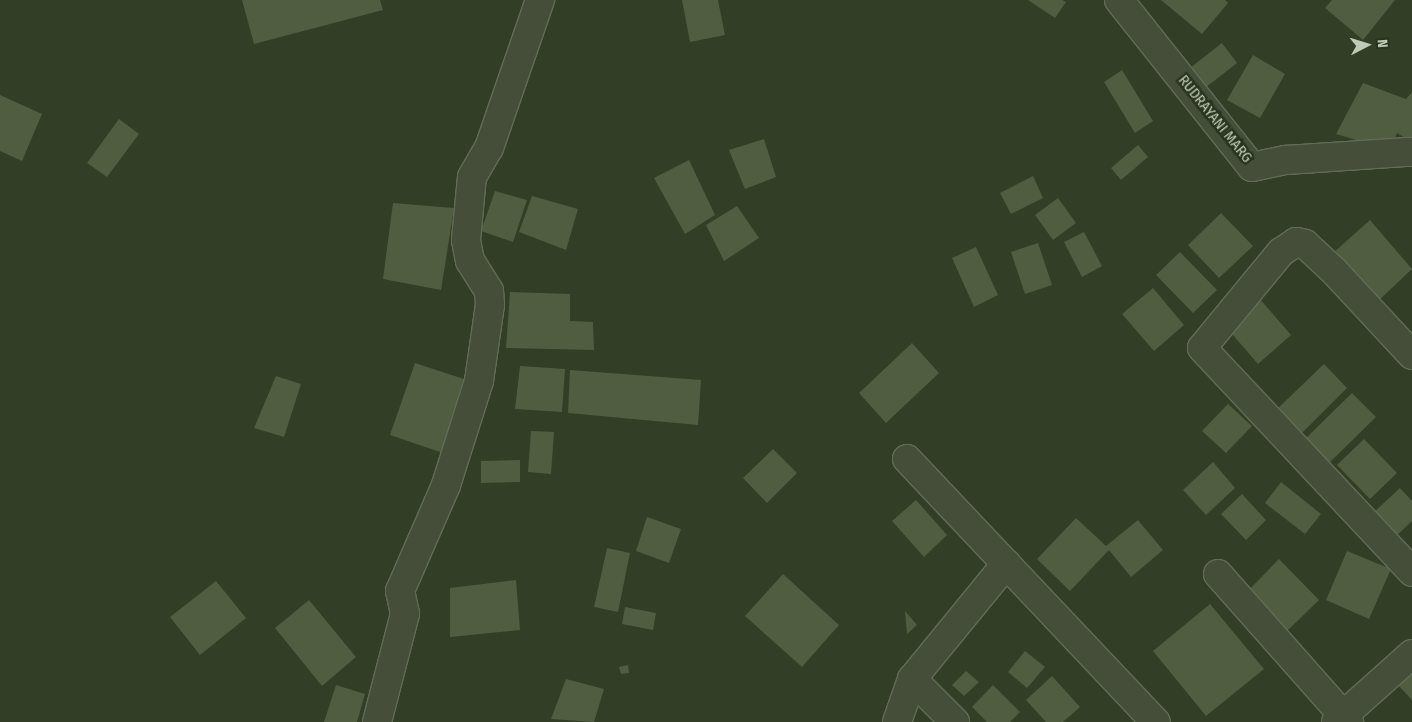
<!DOCTYPE html>
<html>
<head>
<meta charset="utf-8">
<style>
	body { margin:0 }
	#map { position:relative; width:1412px; height:722px; overflow:hidden; background:#323e25; font-family:"Fira Sans Condensed",sans-serif }
	div>[style] { position:absolute }
	.building>* { inset:0; background:#515d41 }
	.roads { filter:drop-shadow(1px 0 #626c57) drop-shadow(-1px 0 #626c57) drop-shadow(0 1px #626c57) drop-shadow(0 -1px #626c57) }
	.minor>* { height:28px; margin:-14px; padding:0 14px; transform-origin:14px; border-radius:14px; background:#444e39 }
	.tertiary>* { height:28px; margin:-14px; padding:0 14px; transform-origin:14px; border-radius:14px; background:#444e39 }
	span { translate:-50% -50%; white-space:nowrap; text-align:center; line-height:1.15; -webkit-text-stroke:5px #29341e; paint-order:stroke }
	.street-label { font-size:15px; color:#bfc9b5 }
	.north { position:absolute; left:1342px; top:20px; width:50px; height:50px; -webkit-text-stroke:4px #29341e; paint-order:stroke; rotate:85deg; font-size:14px; font-weight:700; line-height:20px; text-align:center; color:#bfc9b5 }
	.north::after { content:''; display:block; margin:auto; width:18px; height:22px; background:#bfc9b5; clip-path:polygon(50% 0,100% 100%,50% 72%,0 100%) }
</style>
</head>
<body>
<div id="map">
	<div class="building">
		<div style="clip-path:polygon(242px 0,380px 0,383px 10px,254px 44px)"></div>
		<div style="clip-path:polygon(682px 0,718px 0,725px 35px,690px 42px)"></div>
		<div style="clip-path:polygon(1028px 0,1062px 0,1066px 2px,1055px 18px)"></div>
		<div style="clip-path:polygon(1161px 0,1225px 0,1228px 3px,1202px 34px)"></div>
		<div style="clip-path:polygon(1332px 0,1395px 0,1363px 40px,1325px 8px)"></div>
		<div style="clip-path:polygon(1222px 43px,1237px 63px,1205px 88px,1190px 68px)"></div>
		<div style="clip-path:polygon(1253px 55px,1285px 74px,1260px 118px,1227px 100px)"></div>
		<div style="clip-path:polygon(1122px 70px,1153px 121px,1135px 133px,1104px 82px)"></div>
		<div style="clip-path:polygon(1363px 83px,1406px 99px,1412px 92px,1412px 142px,1397px 133px,1390px 150px,1336px 134px)"></div>
		<div style="clip-path:polygon(0 95px,42px 114px,22px 161px,0 151px)"></div>
		<div style="clip-path:polygon(119px 119px,139px 134px,107px 177px,87px 163px)"></div>
		<div style="clip-path:polygon(764px 139px,776px 177px,745px 189px,729px 150px)"></div>
		<div style="clip-path:polygon(1138px 145px,1148px 157px,1121px 180px,1111px 168px)"></div>
		<div style="clip-path:polygon(689px 160px,715px 215px,685px 234px,654px 178px)"></div>
		<div style="clip-path:polygon(1033px 176px,1043px 198px,1011px 214px,1000px 193px)"></div>
		<div style="clip-path:polygon(495px 191px,527px 200px,513px 242px,481px 231px)"></div>
		<div style="clip-path:polygon(532px 196px,578px 209px,566px 250px,519px 232px)"></div>
		<div style="clip-path:polygon(1058px 198px,1076px 223px,1053px 240px,1035px 215px)"></div>
		<div style="clip-path:polygon(393px 203px,454px 208px,441px 290px,383px 279px)"></div>
		<div style="clip-path:polygon(737px 206px,759px 238px,724px 261px,706px 225px)"></div>
		<div style="clip-path:polygon(1221px 213px,1253px 246px,1219px 278px,1188px 245px)"></div>
		<div style="clip-path:polygon(1370px 220px,1412px 269px,1376px 303px,1333px 253px)"></div>
		<div style="clip-path:polygon(1084px 232px,1102px 266px,1082px 277px,1064px 242px)"></div>
		<div style="clip-path:polygon(1038px 243px,1052px 285px,1025px 294px,1011px 252px)"></div>
		<div style="clip-path:polygon(976px 247px,998px 295px,974px 307px,952px 258px)"></div>
		<div style="clip-path:polygon(1180px 252px,1217px 290px,1193px 313px,1156px 275px)"></div>
		<div style="clip-path:polygon(1153px 288px,1184px 325px,1154px 351px,1122px 314px)"></div>
		<div style="clip-path:polygon(510px 292px,570px 294px,570px 321px,593px 322px,594px 350px,506px 348px)"></div>
		<div style="clip-path:polygon(1259px 298px,1291px 335px,1258px 364px,1226px 327px)"></div>
		<div style="clip-path:polygon(912px 343px,939px 373px,886px 423px,859px 393px)"></div>
		<div style="clip-path:polygon(415px 363px,473px 382px,449px 455px,390px 435px)"></div>
		<div style="clip-path:polygon(1324px 364px,1347px 388px,1299px 436px,1275px 411px)"></div>
		<div style="clip-path:polygon(520px 366px,565px 369px,562px 412px,515px 409px)"></div>
		<div style="clip-path:polygon(570px 370px,701px 380px,698px 425px,568px 413px)"></div>
		<div style="clip-path:polygon(276px 376px,301px 384px,284px 437px,254px 428px)"></div>
		<div style="clip-path:polygon(1352px 393px,1376px 417px,1328px 464px,1304px 440px)"></div>
		<div style="clip-path:polygon(1228px 404px,1252px 426px,1226px 453px,1202px 431px)"></div>
		<div style="clip-path:polygon(531px 431px,554px 432px,551px 474px,528px 472px)"></div>
		<div style="clip-path:polygon(1364px 439px,1397px 473px,1370px 499px,1337px 465px)"></div>
		<div style="clip-path:polygon(773px 449px,797px 473px,767px 503px,743px 478px)"></div>
		<div style="clip-path:polygon(520px 460px,520px 482px,481px 483px,481px 461px)"></div>
		<div style="clip-path:polygon(1213px 462px,1235px 488px,1206px 515px,1183px 490px)"></div>
		<div style="clip-path:polygon(1281px 482px,1321px 514px,1305px 534px,1265px 503px)"></div>
		<div style="clip-path:polygon(1400px 488px,1412px 501px,1412px 521px,1394px 538px,1372px 514px)"></div>
		<div style="clip-path:polygon(1242px 494px,1266px 520px,1246px 540px,1221px 514px)"></div>
		<div style="clip-path:polygon(916px 500px,947px 535px,924px 557px,892px 521px)"></div>
		<div style="clip-path:polygon(647px 517px,681px 529px,669px 563px,636px 551px)"></div>
		<div style="clip-path:polygon(1076px 518px,1106px 546px,1138px 520px,1163px 550px,1131px 577px,1109px 550px,1070px 591px,1037px 559px)"></div>
		<div style="clip-path:polygon(607px 548px,630px 553px,618px 612px,594px 607px)"></div>
		<div style="clip-path:polygon(1347px 551px,1391px 569px,1369px 619px,1326px 600px)"></div>
		<div style="clip-path:polygon(1279px 559px,1319px 600px,1285px 633px,1246px 593px)"></div>
		<div style="clip-path:polygon(783px 574px,839px 625px,802px 667px,745px 616px)"></div>
		<div style="clip-path:polygon(516px 580px,520px 630px,450px 637px,450px 588px)"></div>
		<div style="clip-path:polygon(216px 581px,246px 618px,200px 655px,170px 617px)"></div>
		<div style="clip-path:polygon(309px 600px,356px 657px,322px 686px,275px 628px)"></div>
		<div style="clip-path:polygon(1210px 604px,1264px 669px,1206px 716px,1153px 651px)"></div>
		<div style="clip-path:polygon(625px 607px,656px 613px,653px 630px,622px 624px)"></div>
		<div style="clip-path:polygon(905px 611px,917px 625px,907px 634px)"></div>
		<div style="clip-path:polygon(1025px 651px,1045px 667px,1027px 688px,1008px 672px)"></div>
		<div style="clip-path:polygon(628px 665px,629px 673px,621px 674px,619px 667px)"></div>
		<div style="clip-path:polygon(1412px 669px,1412px 700px,1397px 684px)"></div>
		<div style="clip-path:polygon(966px 671px,979px 682px,964px 696px,952px 685px)"></div>
		<div style="clip-path:polygon(1052px 676px,1080px 707px,1063px 722px,1046px 722px,1026px 700px)"></div>
		<div style="clip-path:polygon(566px 679px,604px 689px,594px 722px,551px 719px)"></div>
		<div style="clip-path:polygon(336px 685px,365px 694px,357px 722px,324px 722px)"></div>
		<div style="clip-path:polygon(993px 685px,1020px 712px,1010px 722px,987px 722px,972px 707px)"></div>
	</div>
	<div class="roads">
		<div class="minor">
			<div style="left:1119px;top:0;width:213px;rotate:51.5deg"></div>
			<div style="left:1252px;top:167px;width:35px;rotate:-12deg"></div>
			<div style="left:1286px;top:160px;width:119px;rotate:-3.8deg"></div>
			<div style="left:1412px;top:355px;width:115px;rotate:-132.9deg"></div>
			<div style="left:1334px;top:271px;width:40px;rotate:-137deg"></div>
			<div style="left:1305px;top:244px;width:9px;rotate:-167deg"></div>
			<div style="left:1296px;top:242px;width:18px;rotate:146deg"></div>
			<div style="left:1281px;top:252px;width:124px;rotate:129.5deg"></div>
			<div style="left:1202px;top:348px;width:307px;rotate:46.8deg"></div>
			<div style="left:907px;top:459px;width:362px;rotate:46.6deg"></div>
			<div style="left:1218px;top:574px;width:198px;rotate:48.5deg"></div>
			<div style="left:912px;top:679px;width:61px;rotate:45deg"></div>
			<div style="left:377px;top:722px;width:112px;rotate:-75.5deg"></div>
			<div style="left:405px;top:614px;width:24px;rotate:-102deg"></div>
			<div style="left:400px;top:591px;width:116px;rotate:-66.5deg"></div>
			<div style="left:446px;top:485px;width:109px;rotate:-72.4deg"></div>
			<div style="left:479px;top:381px;width:77px;rotate:-81.8deg"></div>
			<div style="left:490px;top:305px;width:14px;rotate:-94deg"></div>
			<div style="left:489px;top:291px;width:36px;rotate:-122deg"></div>
			<div style="left:470px;top:261px;width:21px;rotate:-101deg"></div>
			<div style="left:466px;top:240px;width:63px;rotate:-84.6deg"></div>
			<div style="left:472px;top:177px;width:34px;rotate:-60deg"></div>
			<div style="left:489px;top:148px;width:157px;rotate:-71deg"></div>
			<div style="left:897px;top:722px;width:46px;rotate:-70.8deg"></div>
			<div style="left:912px;top:679px;width:149px;rotate:-50.7deg"></div>
			<div style="left:1336px;top:722px;width:102px;rotate:-41.8deg"></div>
		</div>
		<div class="tertiary">
			<div style="left:1405px;top:152px;width:7px"></div>
		</div>
	</div>
	<div class="street-label">
		<span style="left:1215px;top:119px;rotate:51deg">RUDRAYANI MARG</span>
	</div>
	<div class="north">N</div>
</div>
</body>
</html>
